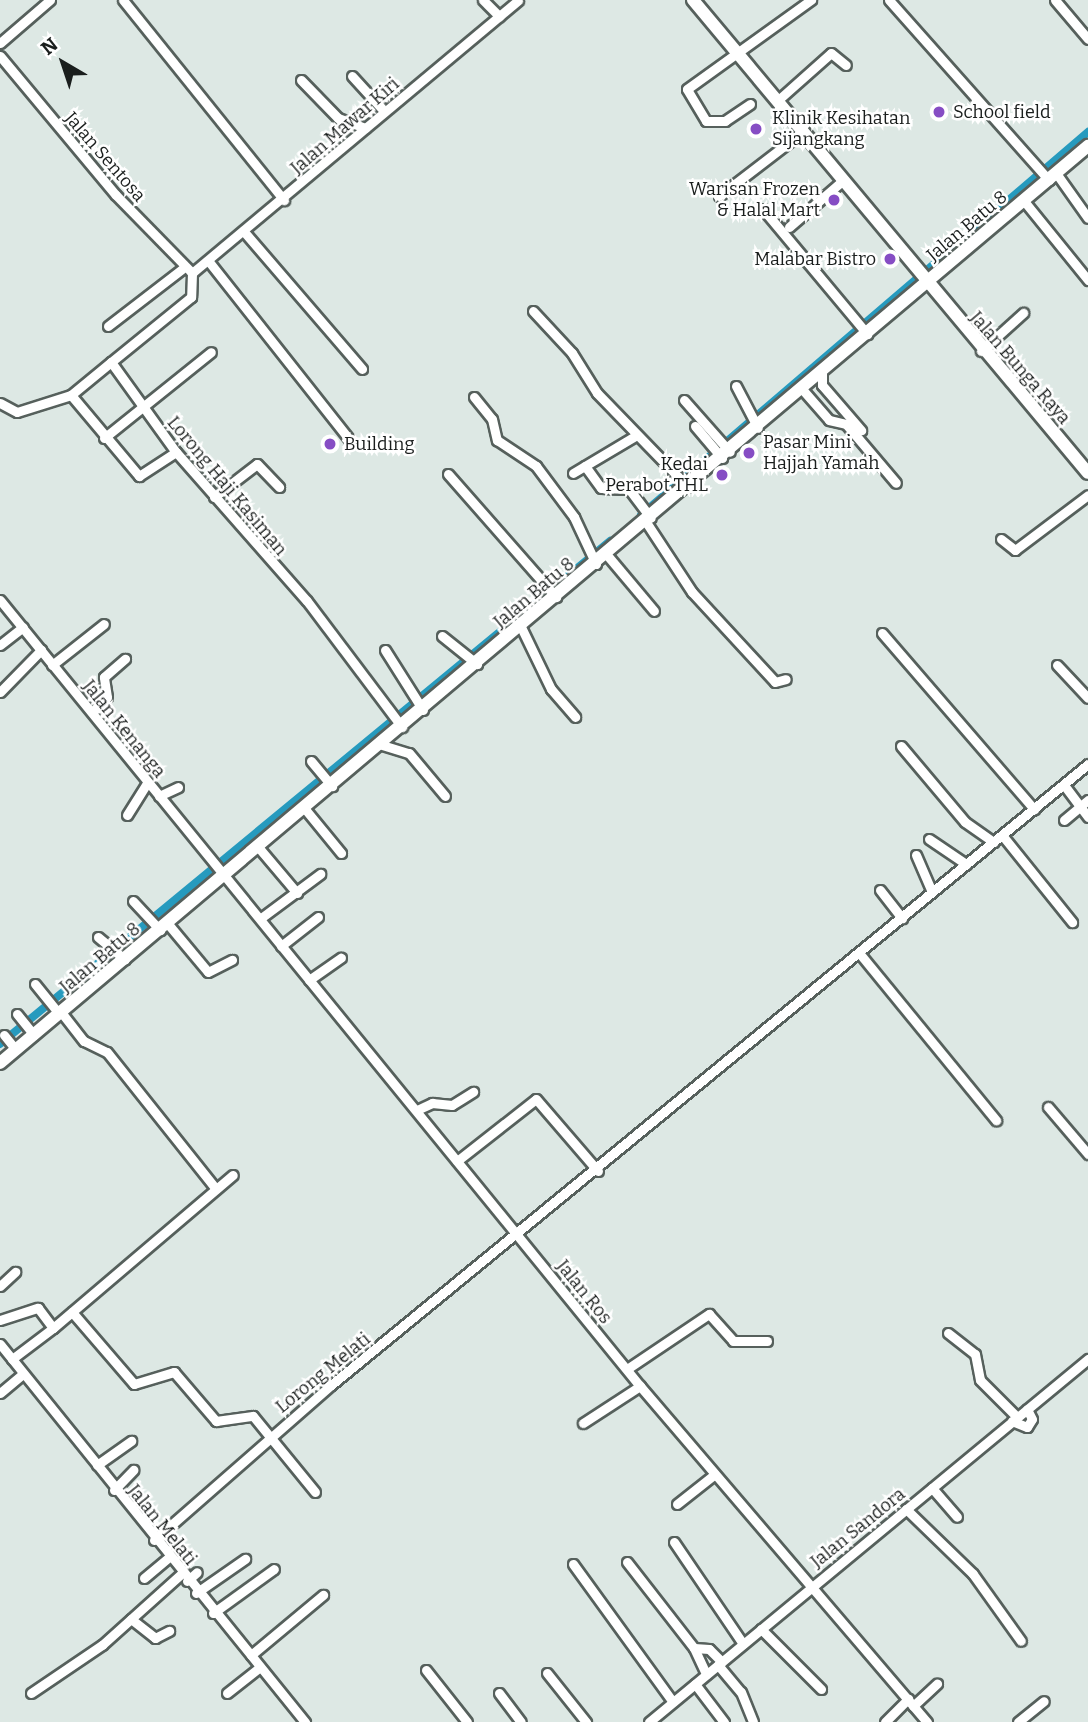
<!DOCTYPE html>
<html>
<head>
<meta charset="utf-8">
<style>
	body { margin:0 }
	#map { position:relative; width:1088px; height:1722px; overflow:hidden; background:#dde8e4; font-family:Bitter,serif }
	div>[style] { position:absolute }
	.canal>* { height:8px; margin:-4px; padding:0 4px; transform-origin:4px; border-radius:4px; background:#269abe }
	.roads { filter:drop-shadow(2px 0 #56605c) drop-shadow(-2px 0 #56605c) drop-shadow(0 2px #56605c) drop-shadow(0 -2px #56605c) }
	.street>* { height:9px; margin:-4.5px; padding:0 4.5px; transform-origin:4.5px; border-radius:4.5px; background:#fff }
	.secondary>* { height:12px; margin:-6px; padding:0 6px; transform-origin:6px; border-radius:6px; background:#fff }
	.dots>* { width:19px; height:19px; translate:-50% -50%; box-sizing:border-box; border:4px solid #fff; border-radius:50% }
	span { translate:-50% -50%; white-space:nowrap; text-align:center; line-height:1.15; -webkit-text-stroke:5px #fff; paint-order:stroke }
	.poi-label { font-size:18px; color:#1a1e1d }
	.left { translate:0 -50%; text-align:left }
	.right { translate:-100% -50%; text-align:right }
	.street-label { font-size:18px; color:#1a1e1d }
	.north { position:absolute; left:28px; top:28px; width:70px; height:70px; -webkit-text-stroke:5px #fff; paint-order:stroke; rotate:321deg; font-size:19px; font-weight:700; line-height:28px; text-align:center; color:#1a1e1d }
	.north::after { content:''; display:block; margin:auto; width:24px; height:32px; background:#1a1e1d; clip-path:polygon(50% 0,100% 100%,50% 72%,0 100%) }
</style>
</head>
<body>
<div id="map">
	<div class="canal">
		<div style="left:641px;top:515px;width:589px;rotate:-40.59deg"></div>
		<div style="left:0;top:1044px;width:791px;rotate:-39.51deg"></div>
	</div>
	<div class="roads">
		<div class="street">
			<div style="left:123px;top:0;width:257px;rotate:51.2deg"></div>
			<div style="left:483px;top:0;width:23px;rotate:45deg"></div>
			<div style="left:889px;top:0;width:241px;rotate:48.4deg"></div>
			<div style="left:1055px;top:0;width:51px;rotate:49.8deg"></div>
			<div style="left:0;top:43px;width:66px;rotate:-40.7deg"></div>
			<div style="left:0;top:56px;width:181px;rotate:50.2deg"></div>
			<div style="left:116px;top:195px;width:109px;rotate:45.7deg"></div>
			<div style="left:352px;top:76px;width:47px;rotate:47.6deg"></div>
			<div style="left:301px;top:80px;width:53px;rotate:45.8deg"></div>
			<div style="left:338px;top:118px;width:29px;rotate:20deg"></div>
			<div style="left:777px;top:101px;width:72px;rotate:-41.6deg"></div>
			<div style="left:831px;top:53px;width:19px;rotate:39deg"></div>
			<div style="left:750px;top:104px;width:30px;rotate:146deg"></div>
			<div style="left:725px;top:121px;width:19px;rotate:180deg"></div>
			<div style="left:706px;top:121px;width:37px;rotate:-121deg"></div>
			<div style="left:687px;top:89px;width:153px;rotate:-35.7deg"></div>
			<div style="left:1056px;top:173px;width:55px;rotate:54.6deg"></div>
			<div style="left:719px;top:196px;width:103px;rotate:-37.5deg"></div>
			<div style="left:1024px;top:201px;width:102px;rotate:51deg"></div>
			<div style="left:763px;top:209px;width:163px;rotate:50.2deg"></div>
			<div style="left:789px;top:227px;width:69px;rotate:-40.9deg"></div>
			<div style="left:246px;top:234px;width:178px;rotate:49.3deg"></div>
			<div style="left:210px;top:263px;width:226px;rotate:51.7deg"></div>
			<div style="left:192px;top:273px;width:24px;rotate:92deg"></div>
			<div style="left:191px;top:297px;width:103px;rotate:140.9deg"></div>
			<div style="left:111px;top:362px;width:111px;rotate:54.2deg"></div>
			<div style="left:176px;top:452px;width:198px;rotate:48.7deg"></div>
			<div style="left:307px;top:601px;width:158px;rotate:53deg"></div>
			<div style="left:192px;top:273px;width:425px;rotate:-39.9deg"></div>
			<div style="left:533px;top:311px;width:57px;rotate:47.1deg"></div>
			<div style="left:572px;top:353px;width:47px;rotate:58deg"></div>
			<div style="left:597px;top:393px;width:131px;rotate:45.9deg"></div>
			<div style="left:108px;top:326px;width:93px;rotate:-37.6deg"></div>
			<div style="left:981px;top:351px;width:57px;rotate:-42.1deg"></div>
			<div style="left:111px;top:362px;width:52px;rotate:140.5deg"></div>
			<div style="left:71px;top:395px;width:106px;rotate:50deg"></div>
			<div style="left:139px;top:476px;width:44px;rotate:-33deg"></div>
			<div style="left:822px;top:373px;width:12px;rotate:90deg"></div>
			<div style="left:822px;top:385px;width:60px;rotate:49.1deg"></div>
			<div style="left:736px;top:386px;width:47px;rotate:62.4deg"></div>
			<div style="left:802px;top:389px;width:41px;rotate:48.9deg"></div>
			<div style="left:829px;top:420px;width:17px;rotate:13deg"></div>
			<div style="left:846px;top:424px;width:77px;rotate:49.7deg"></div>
			<div style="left:474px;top:397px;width:28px;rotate:51deg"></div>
			<div style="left:492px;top:419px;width:22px;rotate:77deg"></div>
			<div style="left:497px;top:440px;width:47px;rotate:33.7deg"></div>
			<div style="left:536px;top:466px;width:64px;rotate:53.3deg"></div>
			<div style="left:574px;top:517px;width:52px;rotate:64.9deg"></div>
			<div style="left:684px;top:400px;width:69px;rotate:48.5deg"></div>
			<div style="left:0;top:403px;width:19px;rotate:28deg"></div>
			<div style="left:17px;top:412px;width:57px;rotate:-17.5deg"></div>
			<div style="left:695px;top:426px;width:42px;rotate:49.8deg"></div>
			<div style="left:104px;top:438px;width:137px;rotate:-38.8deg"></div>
			<div style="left:585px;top:466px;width:27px;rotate:54deg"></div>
			<div style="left:601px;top:488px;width:28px;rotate:2deg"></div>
			<div style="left:629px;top:489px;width:36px;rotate:53deg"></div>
			<div style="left:573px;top:473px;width:74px;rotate:-30.7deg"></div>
			<div style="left:448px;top:474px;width:164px;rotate:48.7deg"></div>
			<div style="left:214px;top:497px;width:54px;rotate:-37.5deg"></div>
			<div style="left:257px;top:464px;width:32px;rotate:46deg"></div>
			<div style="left:646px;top:522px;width:84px;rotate:56.7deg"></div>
			<div style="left:692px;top:592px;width:122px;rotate:47.3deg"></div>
			<div style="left:775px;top:682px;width:11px;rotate:-15deg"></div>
			<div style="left:1001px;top:539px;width:18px;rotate:38deg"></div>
			<div style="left:1015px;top:550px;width:91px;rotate:-37deg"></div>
			<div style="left:607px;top:555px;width:73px;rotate:50deg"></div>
			<div style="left:0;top:600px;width:1014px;rotate:50.85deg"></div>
			<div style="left:640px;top:1386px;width:442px;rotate:49.5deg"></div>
			<div style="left:521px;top:627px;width:69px;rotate:64.2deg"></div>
			<div style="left:551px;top:689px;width:37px;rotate:49deg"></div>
			<div style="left:882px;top:633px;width:233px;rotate:49.2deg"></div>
			<div style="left:442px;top:636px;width:45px;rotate:38.7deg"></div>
			<div style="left:0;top:645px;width:29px;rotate:-38deg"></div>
			<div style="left:385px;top:650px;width:71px;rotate:57.7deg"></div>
			<div style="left:52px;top:665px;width:66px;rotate:-38.3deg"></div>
			<div style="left:1057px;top:665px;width:45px;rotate:46.8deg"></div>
			<div style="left:0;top:692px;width:59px;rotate:-45.7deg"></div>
			<div style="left:92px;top:712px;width:21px;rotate:-45deg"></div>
			<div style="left:107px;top:697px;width:20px;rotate:-99deg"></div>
			<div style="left:104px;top:677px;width:28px;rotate:-41deg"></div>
			<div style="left:382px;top:745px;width:28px;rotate:17deg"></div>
			<div style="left:409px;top:753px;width:56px;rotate:50.1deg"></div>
			<div style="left:901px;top:746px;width:99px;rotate:49.9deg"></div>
			<div style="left:965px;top:822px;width:35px;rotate:35deg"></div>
			<div style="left:311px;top:761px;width:33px;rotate:50deg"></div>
			<div style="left:1064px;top:785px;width:40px;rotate:53deg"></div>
			<div style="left:159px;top:796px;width:21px;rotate:-25deg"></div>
			<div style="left:305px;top:809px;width:57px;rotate:50.7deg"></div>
			<div style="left:127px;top:815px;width:38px;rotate:-58deg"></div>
			<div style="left:1064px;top:820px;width:31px;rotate:-40deg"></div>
			<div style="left:1002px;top:835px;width:112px;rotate:51.2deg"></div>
			<div style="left:929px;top:839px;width:45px;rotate:34deg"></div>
			<div style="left:259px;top:848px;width:59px;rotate:49.8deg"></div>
			<div style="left:916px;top:855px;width:40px;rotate:66.6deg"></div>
			<div style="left:880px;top:890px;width:36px;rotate:52deg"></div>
			<div style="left:133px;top:901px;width:40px;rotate:47deg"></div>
			<div style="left:261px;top:918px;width:74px;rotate:-36.7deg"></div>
			<div style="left:168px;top:924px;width:62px;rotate:50.2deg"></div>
			<div style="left:208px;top:972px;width:27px;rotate:-27deg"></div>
			<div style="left:98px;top:937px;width:35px;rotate:40deg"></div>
			<div style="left:281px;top:946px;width:47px;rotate:-38.1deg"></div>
			<div style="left:860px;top:954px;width:215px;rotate:50.7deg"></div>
			<div style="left:309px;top:980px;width:39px;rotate:-35deg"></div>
			<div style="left:35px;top:984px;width:38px;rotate:51deg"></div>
			<div style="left:61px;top:1012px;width:37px;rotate:52deg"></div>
			<div style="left:84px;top:1041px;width:25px;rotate:26deg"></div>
			<div style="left:107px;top:1052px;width:174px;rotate:51.5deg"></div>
			<div style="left:17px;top:1014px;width:27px;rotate:51deg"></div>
			<div style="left:4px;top:1035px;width:19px;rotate:51deg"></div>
			<div style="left:1048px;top:1107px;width:62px;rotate:49.6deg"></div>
			<div style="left:417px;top:1110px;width:17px;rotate:-25deg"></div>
			<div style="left:432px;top:1103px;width:20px;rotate:6deg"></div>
			<div style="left:452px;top:1105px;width:25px;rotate:-32deg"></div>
			<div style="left:457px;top:1161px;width:100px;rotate:-38.1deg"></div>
			<div style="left:536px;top:1099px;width:95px;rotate:49.3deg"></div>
			<div style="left:0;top:1286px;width:21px;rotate:-43deg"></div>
			<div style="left:72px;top:1312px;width:95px;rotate:49.3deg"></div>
			<div style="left:134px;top:1384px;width:42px;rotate:-16.7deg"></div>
			<div style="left:174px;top:1372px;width:65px;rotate:49.4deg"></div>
			<div style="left:216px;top:1421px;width:37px;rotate:-8deg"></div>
			<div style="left:253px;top:1416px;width:98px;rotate:50.8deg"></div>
			<div style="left:0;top:1320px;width:40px;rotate:-18deg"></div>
			<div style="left:38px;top:1308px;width:25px;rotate:53deg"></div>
			<div style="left:53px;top:1328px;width:236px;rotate:-40.4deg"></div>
			<div style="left:948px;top:1333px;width:34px;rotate:38deg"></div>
			<div style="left:975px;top:1354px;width:26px;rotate:79deg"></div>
			<div style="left:980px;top:1380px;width:52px;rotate:45deg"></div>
			<div style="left:0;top:1344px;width:486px;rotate:51.1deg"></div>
			<div style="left:12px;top:1359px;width:51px;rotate:-37.1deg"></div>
			<div style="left:627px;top:1369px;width:99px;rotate:-33.9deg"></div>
			<div style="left:709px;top:1314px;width:36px;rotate:48deg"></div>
			<div style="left:733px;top:1341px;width:34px"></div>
			<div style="left:0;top:1393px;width:30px;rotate:-40deg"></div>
			<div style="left:1012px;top:1421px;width:16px;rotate:22deg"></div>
			<div style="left:1027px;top:1427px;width:9px;rotate:-58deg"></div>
			<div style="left:1032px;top:1419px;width:11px;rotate:-117deg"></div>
			<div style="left:583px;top:1423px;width:68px;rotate:-33deg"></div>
			<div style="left:97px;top:1465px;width:42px;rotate:-35.2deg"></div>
			<div style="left:932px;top:1488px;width:38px;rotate:49deg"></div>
			<div style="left:114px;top:1490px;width:28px;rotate:-46deg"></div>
			<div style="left:677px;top:1504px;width:48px;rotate:-38.3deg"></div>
			<div style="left:906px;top:1509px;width:93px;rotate:44.1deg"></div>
			<div style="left:973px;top:1574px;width:82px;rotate:54.4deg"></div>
			<div style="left:154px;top:1540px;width:235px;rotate:-41.2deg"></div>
			<div style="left:331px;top:1385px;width:979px;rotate:-39.36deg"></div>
			<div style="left:674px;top:1542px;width:123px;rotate:55.9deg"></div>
			<div style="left:627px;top:1562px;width:109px;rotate:52.1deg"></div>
			<div style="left:694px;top:1648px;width:29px;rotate:65deg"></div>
			<div style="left:573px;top:1564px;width:170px;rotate:54.1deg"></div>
			<div style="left:144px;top:1578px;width:31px;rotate:-40deg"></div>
			<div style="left:187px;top:1581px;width:13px;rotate:-42deg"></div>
			<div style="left:196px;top:1593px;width:60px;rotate:-34.8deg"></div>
			<div style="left:213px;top:1613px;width:75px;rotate:-35.8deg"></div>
			<div style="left:131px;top:1619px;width:31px;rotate:38deg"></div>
			<div style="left:155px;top:1638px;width:16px;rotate:-27deg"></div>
			<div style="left:761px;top:1629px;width:85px;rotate:45deg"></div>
			<div style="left:694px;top:1648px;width:15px;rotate:4deg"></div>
			<div style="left:709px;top:1649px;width:18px;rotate:45deg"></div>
			<div style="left:251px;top:1655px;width:94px;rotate:-39.8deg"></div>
			<div style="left:718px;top:1665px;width:35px;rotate:50deg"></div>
			<div style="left:741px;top:1692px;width:32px;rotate:68deg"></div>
			<div style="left:426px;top:1670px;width:66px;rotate:51.7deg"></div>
			<div style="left:547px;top:1673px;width:63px;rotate:51.5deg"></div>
			<div style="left:695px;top:1684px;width:48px;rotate:52.7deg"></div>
			<div style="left:31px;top:1693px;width:86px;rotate:-34.1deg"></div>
			<div style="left:102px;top:1645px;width:106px;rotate:-41.9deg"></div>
			<div style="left:227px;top:1693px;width:42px;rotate:-38.2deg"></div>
			<div style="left:499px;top:1693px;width:36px;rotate:53deg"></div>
			<div style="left:913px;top:1706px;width:33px;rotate:-43deg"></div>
			<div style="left:649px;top:1722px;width:570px;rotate:-39.59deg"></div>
			<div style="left:885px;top:1722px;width:33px;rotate:-45deg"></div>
			<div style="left:1018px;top:1722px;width:33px;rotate:-39deg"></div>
		</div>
		<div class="secondary">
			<div style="left:693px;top:0;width:616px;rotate:50.13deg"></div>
			<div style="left:0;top:1063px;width:1423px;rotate:-40.13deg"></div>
		</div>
	</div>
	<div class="dots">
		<div style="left:939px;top:112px;background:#864dc4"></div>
		<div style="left:756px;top:129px;background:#864dc4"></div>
		<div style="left:834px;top:200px;background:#864dc4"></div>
		<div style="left:890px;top:259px;background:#864dc4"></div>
		<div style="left:330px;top:444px;background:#864dc4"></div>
		<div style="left:749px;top:453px;background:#864dc4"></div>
		<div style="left:722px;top:475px;background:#864dc4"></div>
	</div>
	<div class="poi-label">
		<span class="left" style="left:953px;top:112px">School field</span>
		<span class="left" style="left:772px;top:129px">Klinik Kesihatan<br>Sijangkang</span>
		<span class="right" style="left:820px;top:200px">Warisan Frozen<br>&amp; Halal Mart</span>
		<span class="right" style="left:876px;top:259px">Malabar Bistro</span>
		<span class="left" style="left:763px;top:453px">Pasar Mini<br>Hajjah Yamah</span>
		<span class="left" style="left:344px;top:444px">Building</span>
		<span class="right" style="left:708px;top:475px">Kedai<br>Perabot THL</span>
	</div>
	<div class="street-label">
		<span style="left:345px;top:126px;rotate:-41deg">Jalan Mawar Kiri</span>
		<span style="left:105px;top:157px;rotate:49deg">Jalan Sentosa</span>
		<span style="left:967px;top:226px;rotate:-40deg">Jalan Batu 8</span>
		<span style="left:1020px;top:368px;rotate:49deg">Jalan Bunga Raya</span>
		<span style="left:227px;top:486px;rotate:50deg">Lorong Haji Kasiman</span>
		<span style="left:534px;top:593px;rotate:-40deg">Jalan Batu 8</span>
		<span style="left:124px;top:729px;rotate:51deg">Jalan Kenanga</span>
		<span style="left:100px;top:958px;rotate:-40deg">Jalan Batu 8</span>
		<span style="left:584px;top:1292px;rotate:51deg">Jalan Ros</span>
		<span style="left:323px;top:1373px;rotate:-39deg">Lorong Melati</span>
		<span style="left:162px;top:1525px;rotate:51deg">Jalan Melati</span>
		<span style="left:858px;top:1528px;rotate:-39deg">Jalan Sandora</span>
	</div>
	<div class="north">N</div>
</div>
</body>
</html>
